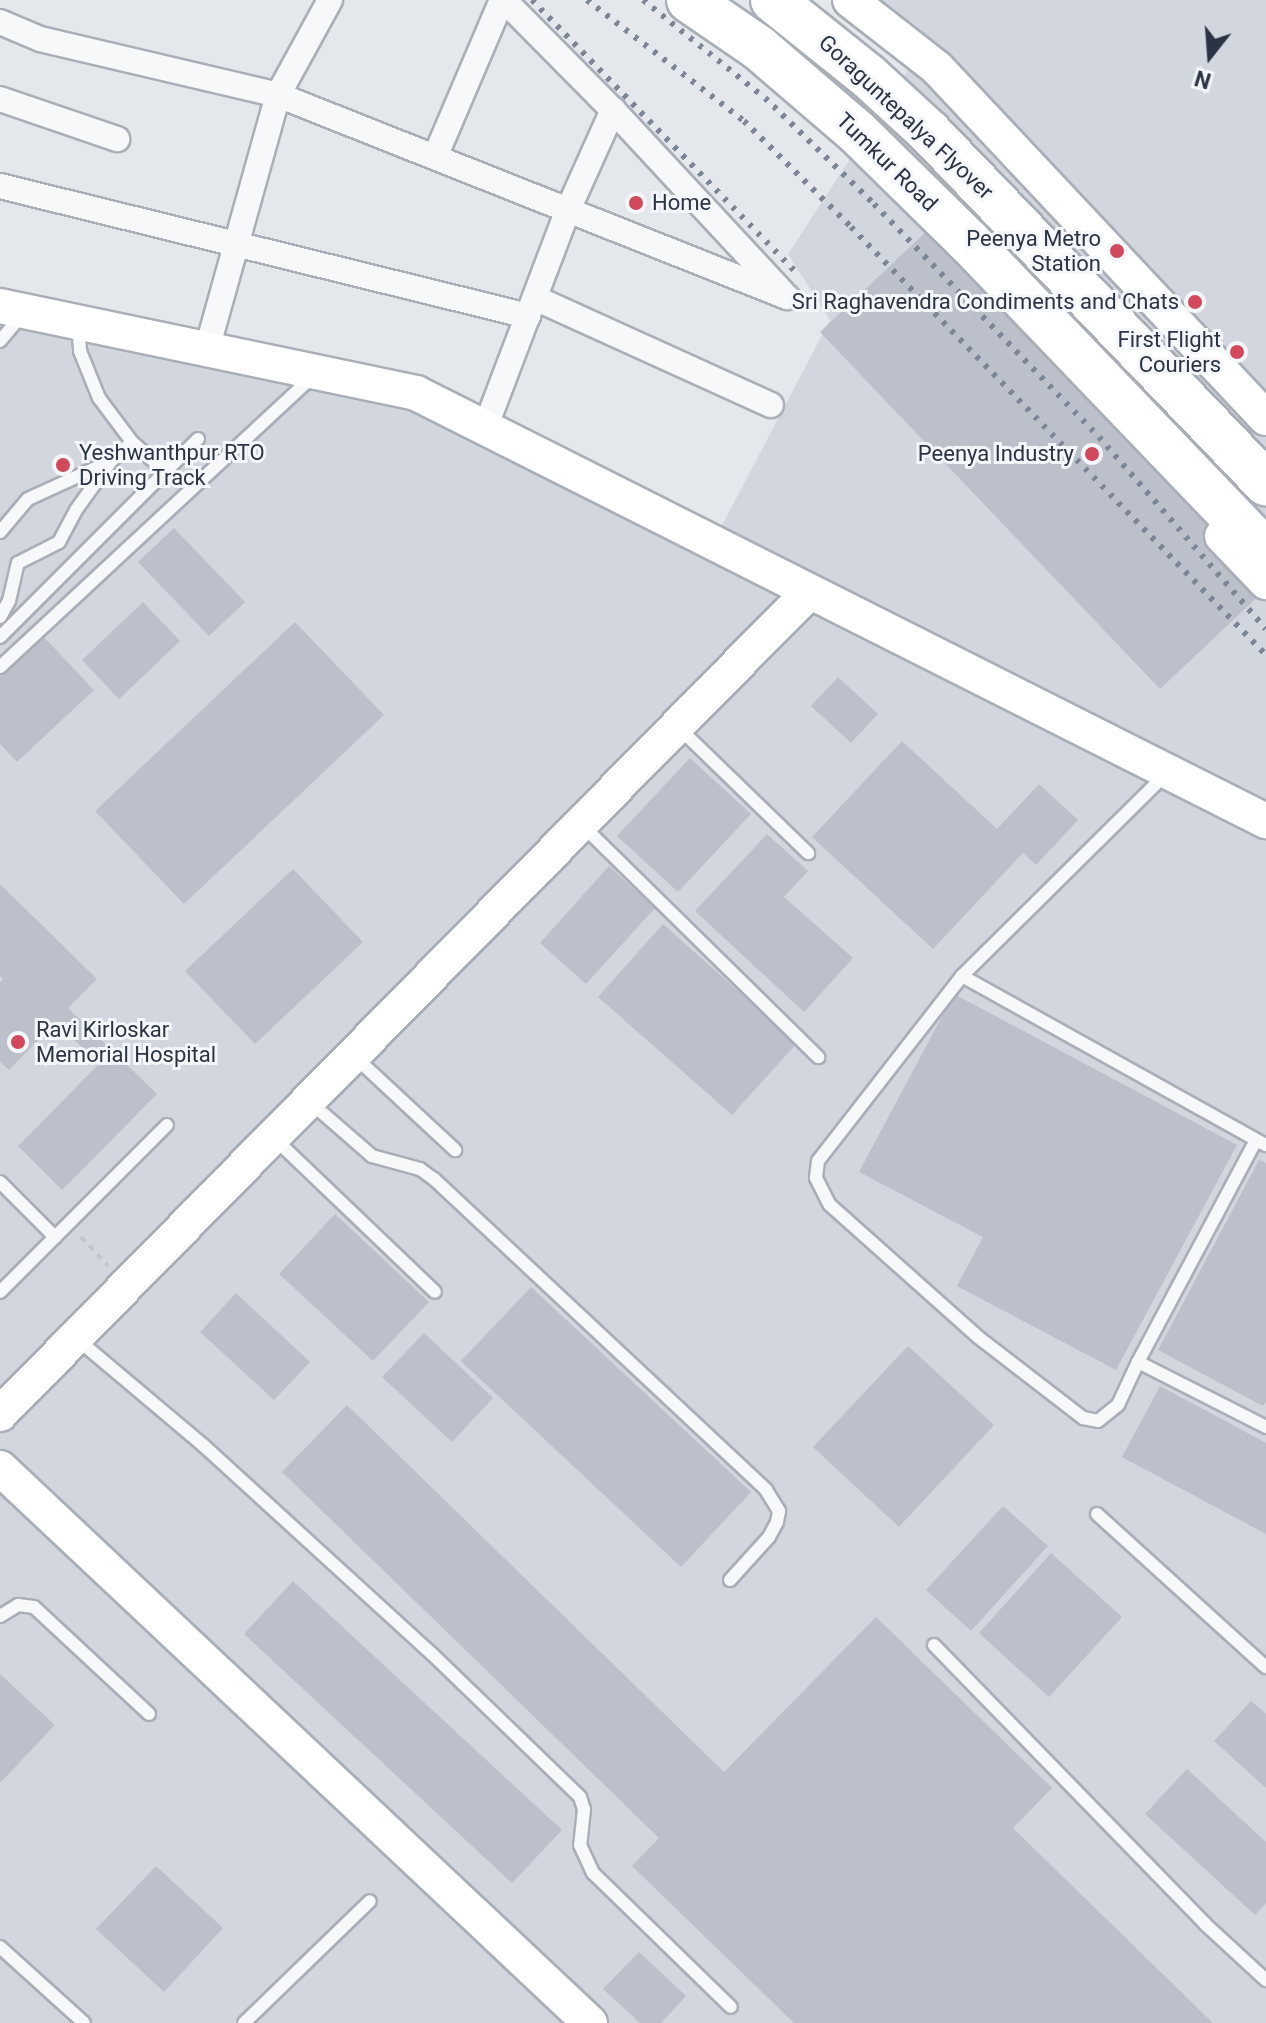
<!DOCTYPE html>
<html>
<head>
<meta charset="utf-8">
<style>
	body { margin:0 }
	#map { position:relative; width:1266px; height:2023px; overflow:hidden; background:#e4e7ec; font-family:Roboto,sans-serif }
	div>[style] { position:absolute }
	.built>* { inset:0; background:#d2d6de }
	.building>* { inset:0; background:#bbc0ca }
	.path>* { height:4px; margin-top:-2px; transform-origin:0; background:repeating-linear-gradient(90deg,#c2c5cb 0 6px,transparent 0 12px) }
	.roads { filter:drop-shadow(2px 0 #a9aeb7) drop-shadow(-2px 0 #a9aeb7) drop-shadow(0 2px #a9aeb7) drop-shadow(0 -2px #a9aeb7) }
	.lane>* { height:12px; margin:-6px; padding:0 6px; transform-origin:6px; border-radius:6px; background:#f7f8fa }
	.street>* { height:24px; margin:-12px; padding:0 12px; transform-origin:12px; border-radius:12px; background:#f7f8fa }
	.secondary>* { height:34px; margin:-17px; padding:0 17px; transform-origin:17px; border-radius:17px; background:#fff }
	.highway>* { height:44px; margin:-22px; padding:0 22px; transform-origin:22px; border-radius:22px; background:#fff }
	.rail>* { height:6px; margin-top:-3px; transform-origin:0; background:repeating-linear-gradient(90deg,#7d8696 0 4px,transparent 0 12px) }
	.dots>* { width:22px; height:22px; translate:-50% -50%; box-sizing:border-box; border:4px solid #f4f6f9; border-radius:50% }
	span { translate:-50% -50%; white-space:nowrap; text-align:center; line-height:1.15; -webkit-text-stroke:6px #f4f6f9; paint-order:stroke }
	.street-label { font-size:22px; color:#2b3445 }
	.poi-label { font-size:22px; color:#2b3445 }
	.left { translate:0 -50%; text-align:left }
	.right { translate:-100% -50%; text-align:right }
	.north { position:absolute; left:1170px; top:16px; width:80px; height:80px; -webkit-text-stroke:6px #f4f6f9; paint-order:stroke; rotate:197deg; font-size:22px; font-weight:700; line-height:32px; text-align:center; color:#2b3445 }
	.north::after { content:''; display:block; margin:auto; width:28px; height:36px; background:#2b3445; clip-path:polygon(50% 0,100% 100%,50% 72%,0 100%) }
</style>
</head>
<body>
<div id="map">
	<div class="built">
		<div style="clip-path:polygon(858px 0,1266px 0,1266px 2023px,0 2023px,0 295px,394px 396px,708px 552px,830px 320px,788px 254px,919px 53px)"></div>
	</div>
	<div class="building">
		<div style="clip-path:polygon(930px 228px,1266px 581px,1266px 589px,1160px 689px,820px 332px)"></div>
		<div style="clip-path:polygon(174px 528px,245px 602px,209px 636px,138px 562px)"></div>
		<div style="clip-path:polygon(143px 602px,180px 641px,119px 699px,82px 660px)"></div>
		<div style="clip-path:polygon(295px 622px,384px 715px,184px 904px,95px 811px)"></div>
		<div style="clip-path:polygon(43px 636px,94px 690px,17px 762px,0 744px,0 676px)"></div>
		<div style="clip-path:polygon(838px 677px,878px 714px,851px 743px,811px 706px)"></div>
		<div style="clip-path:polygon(902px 741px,997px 829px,1039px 784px,1078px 820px,1036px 865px,1023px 853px,933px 949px,812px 837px)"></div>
		<div style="clip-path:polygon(690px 758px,751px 814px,678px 892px,617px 836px)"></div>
		<div style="clip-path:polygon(767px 834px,808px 871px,784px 897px,853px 958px,804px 1012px,695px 911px)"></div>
		<div style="clip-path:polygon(609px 866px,655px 908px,586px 984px,540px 943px)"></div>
		<div style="clip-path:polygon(293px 869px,363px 942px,255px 1044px,185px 971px)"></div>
		<div style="clip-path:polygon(0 884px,97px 979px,68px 1008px,157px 1094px,62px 1190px,18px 1146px,99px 1064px,56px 1022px,9px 1070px,0 1062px,0 983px,3px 979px,0 976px)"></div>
		<div style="clip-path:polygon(663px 924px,797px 1043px,732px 1115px,598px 997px)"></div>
		<div style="clip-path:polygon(954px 994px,1237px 1145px,1116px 1370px,957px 1286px,983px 1237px,859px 1172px)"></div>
		<div style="clip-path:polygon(1259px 1160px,1266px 1163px,1266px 1401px,1263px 1406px,1158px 1350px)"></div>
		<div style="clip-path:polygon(335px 1214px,429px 1302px,373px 1361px,279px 1274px)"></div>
		<div style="clip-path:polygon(531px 1287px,751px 1492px,681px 1567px,461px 1361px)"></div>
		<div style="clip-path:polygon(236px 1293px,310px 1362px,274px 1400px,200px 1332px)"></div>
		<div style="clip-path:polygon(424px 1333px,493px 1398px,452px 1442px,382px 1377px)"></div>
		<div style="clip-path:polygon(908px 1346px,994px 1425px,899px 1527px,813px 1447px)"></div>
		<div style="clip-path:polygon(1160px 1386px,1266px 1443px,1266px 1534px,1122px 1457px)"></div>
		<div style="clip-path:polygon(347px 1405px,724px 1772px,876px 1617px,1052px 1788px,1013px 1828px,1213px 2023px,794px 2023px,632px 1866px,659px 1838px,282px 1472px)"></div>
		<div style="clip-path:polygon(1003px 1506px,1048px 1546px,971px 1631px,926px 1590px)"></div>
		<div style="clip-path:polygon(1051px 1553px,1122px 1617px,1049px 1697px,979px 1633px)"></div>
		<div style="clip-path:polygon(293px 1581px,562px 1830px,512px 1883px,244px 1634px)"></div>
		<div style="clip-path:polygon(0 1674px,55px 1725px,0 1783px)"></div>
		<div style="clip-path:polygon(1251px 1701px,1266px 1714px,1266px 1788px,1214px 1741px)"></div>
		<div style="clip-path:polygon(1187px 1769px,1266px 1842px,1266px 1903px,1255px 1915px,1145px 1814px)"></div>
		<div style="clip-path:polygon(156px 1866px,223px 1928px,164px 1992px,96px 1929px)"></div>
		<div style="clip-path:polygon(639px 1952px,686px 1996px,661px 2023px,640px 2023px,603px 1989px)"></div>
	</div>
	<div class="path">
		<div style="left:81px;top:1237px;width:40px;rotate:47deg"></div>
	</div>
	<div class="roads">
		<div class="lane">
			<div style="left:78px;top:326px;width:25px;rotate:85deg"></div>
			<div style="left:80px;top:351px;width:51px;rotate:68deg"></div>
			<div style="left:99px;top:398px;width:55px;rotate:53.1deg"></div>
			<div style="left:132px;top:442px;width:45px;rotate:41.4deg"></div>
			<div style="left:0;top:341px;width:35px;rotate:-50deg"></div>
			<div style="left:0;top:532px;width:43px;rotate:-49.7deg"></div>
			<div style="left:28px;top:499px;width:91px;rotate:-24.6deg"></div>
			<div style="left:111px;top:461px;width:28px;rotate:-42deg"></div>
			<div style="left:0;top:617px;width:18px;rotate:-61deg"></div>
			<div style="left:9px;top:601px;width:39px;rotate:-77deg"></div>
			<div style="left:18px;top:563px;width:46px;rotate:-27.1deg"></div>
			<div style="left:59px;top:542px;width:36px;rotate:-62deg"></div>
			<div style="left:76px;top:510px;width:60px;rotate:-54.5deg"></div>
			<div style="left:0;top:637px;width:280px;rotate:-45deg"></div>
			<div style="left:0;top:667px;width:427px;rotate:-42.9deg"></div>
			<div style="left:679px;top:728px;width:180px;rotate:44.1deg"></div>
			<div style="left:1167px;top:773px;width:289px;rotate:135.3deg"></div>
			<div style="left:962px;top:976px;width:348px;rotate:29.1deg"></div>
			<div style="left:583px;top:826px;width:330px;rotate:44.5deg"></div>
			<div style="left:962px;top:976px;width:234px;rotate:127.9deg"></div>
			<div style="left:818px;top:1161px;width:17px;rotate:97deg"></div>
			<div style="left:816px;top:1178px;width:30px;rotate:63deg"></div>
			<div style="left:830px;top:1205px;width:198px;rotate:41.7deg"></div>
			<div style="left:978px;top:1337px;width:133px;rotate:37.6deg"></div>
			<div style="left:1083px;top:1418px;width:15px;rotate:11deg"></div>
			<div style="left:1098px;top:1421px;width:26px;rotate:-39deg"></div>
			<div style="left:1118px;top:1405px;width:47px;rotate:-65.1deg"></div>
			<div style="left:1138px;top:1362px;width:144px;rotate:26.9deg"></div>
			<div style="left:355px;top:1057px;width:137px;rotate:42.9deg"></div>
			<div style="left:311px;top:1103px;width:81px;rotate:41deg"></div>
			<div style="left:372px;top:1156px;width:50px;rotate:15.2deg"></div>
			<div style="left:420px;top:1169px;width:17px;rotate:36deg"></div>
			<div style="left:434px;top:1179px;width:455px;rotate:43.1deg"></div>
			<div style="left:766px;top:1490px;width:25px;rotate:58deg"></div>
			<div style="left:779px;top:1511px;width:11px;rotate:100deg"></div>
			<div style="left:777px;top:1522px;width:17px;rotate:118deg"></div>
			<div style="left:769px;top:1537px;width:58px;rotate:132.2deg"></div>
			<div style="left:275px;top:1139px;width:221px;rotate:43.7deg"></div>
			<div style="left:0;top:1182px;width:78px;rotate:45deg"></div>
			<div style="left:0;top:1292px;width:236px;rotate:-45deg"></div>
			<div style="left:77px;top:1339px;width:165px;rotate:40.1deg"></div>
			<div style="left:203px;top:1445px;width:309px;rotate:42.4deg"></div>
			<div style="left:431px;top:1653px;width:207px;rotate:44deg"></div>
			<div style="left:580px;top:1797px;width:13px;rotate:72deg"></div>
			<div style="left:584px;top:1809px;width:36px;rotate:96deg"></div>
			<div style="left:580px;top:1845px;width:31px;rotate:65deg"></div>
			<div style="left:593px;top:1873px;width:192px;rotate:44.2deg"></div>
			<div style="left:1138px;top:1362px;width:251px;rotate:-62deg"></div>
			<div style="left:1097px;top:1514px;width:228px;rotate:42.2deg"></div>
			<div style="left:0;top:1616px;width:21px;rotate:-31deg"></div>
			<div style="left:18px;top:1605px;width:16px;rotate:7deg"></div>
			<div style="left:34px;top:1607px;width:157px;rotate:42.9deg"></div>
			<div style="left:934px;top:1645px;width:389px;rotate:45.8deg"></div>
			<div style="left:1205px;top:1924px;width:83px;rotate:42.6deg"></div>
			<div style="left:0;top:1947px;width:113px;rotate:42.1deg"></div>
			<div style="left:244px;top:2023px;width:175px;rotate:-44.1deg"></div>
		</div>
		<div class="street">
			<div style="left:504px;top:0;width:155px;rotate:45.3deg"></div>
			<div style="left:613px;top:110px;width:248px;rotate:47.1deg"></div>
			<div style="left:0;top:22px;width:43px;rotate:23deg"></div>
			<div style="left:40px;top:39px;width:244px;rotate:13.2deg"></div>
			<div style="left:278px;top:95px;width:548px;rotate:21.65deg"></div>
			<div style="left:0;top:99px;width:124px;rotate:18.9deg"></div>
			<div style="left:435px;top:157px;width:171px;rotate:-66.9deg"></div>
			<div style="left:0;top:186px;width:544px;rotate:13.83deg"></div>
			<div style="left:535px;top:298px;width:259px;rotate:24.4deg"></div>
			<div style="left:207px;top:349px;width:264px;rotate:-74.4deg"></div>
			<div style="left:278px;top:95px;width:108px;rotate:-61.3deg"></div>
			<div style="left:485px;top:428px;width:233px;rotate:-69.2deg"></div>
			<div style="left:568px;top:210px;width:110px;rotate:-65.8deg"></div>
		</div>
		<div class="secondary">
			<div style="left:850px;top:0;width:110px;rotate:38deg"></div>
			<div style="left:937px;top:68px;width:480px;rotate:46.8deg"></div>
			<div style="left:0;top:306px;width:425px;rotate:11.8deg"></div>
			<div style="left:416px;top:393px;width:952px;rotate:26.73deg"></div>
			<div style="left:1222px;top:536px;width:64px;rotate:46.3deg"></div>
			<div style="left:0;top:1414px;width:1153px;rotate:-45.46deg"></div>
			<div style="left:0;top:1468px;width:810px;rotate:43.25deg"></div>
		</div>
		<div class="highway">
			<div style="left:689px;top:0;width:85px;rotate:34.4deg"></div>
			<div style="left:759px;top:48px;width:129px;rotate:40.6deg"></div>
			<div style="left:857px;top:132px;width:157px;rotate:44.5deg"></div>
			<div style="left:969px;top:242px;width:429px;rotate:46.2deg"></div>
			<div style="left:773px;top:0;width:122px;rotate:38.7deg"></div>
			<div style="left:868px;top:76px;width:83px;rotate:42.6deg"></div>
			<div style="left:929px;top:132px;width:487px;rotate:46.2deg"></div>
		</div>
	</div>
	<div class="rail">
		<div style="left:532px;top:0;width:378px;rotate:45.9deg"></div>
		<div style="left:587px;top:0;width:198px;rotate:37.6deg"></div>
		<div style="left:744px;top:121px;width:151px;rotate:44.7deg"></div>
		<div style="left:851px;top:227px;width:596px;rotate:45.88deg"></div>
		<div style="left:643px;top:0;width:156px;rotate:38.8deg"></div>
		<div style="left:765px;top:98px;width:152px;rotate:44.2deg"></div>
		<div style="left:874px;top:204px;width:324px;rotate:46deg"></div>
		<div style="left:1099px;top:437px;width:254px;rotate:49deg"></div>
	</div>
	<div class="dots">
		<div style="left:636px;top:203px;background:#d1495b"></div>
		<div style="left:1117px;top:251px;background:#d1495b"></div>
		<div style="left:1195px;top:302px;background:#d1495b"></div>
		<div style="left:1237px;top:352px;background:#d1495b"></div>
		<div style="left:1092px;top:454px;background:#d1495b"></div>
		<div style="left:63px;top:465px;background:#d1495b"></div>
		<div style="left:18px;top:1042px;background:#d1495b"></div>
	</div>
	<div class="street-label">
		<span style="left:906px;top:117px;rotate:43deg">Goraguntepalya Flyover</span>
		<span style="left:887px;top:162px;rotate:44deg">Tumkur Road</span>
	</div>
	<div class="poi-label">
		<span class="left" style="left:652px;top:203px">Home</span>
		<span class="right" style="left:1101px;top:251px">Peenya Metro<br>Station</span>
		<span class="right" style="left:1179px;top:302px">Sri Raghavendra Condiments and Chats</span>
		<span class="right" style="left:1221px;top:352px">First Flight<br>Couriers</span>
		<span class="left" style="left:79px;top:465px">Yeshwanthpur RTO<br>Driving Track</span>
		<span class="right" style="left:1074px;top:454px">Peenya Industry</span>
		<span class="left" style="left:36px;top:1042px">Ravi Kirloskar<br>Memorial Hospital</span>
	</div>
	<div class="north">N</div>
</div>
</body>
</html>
